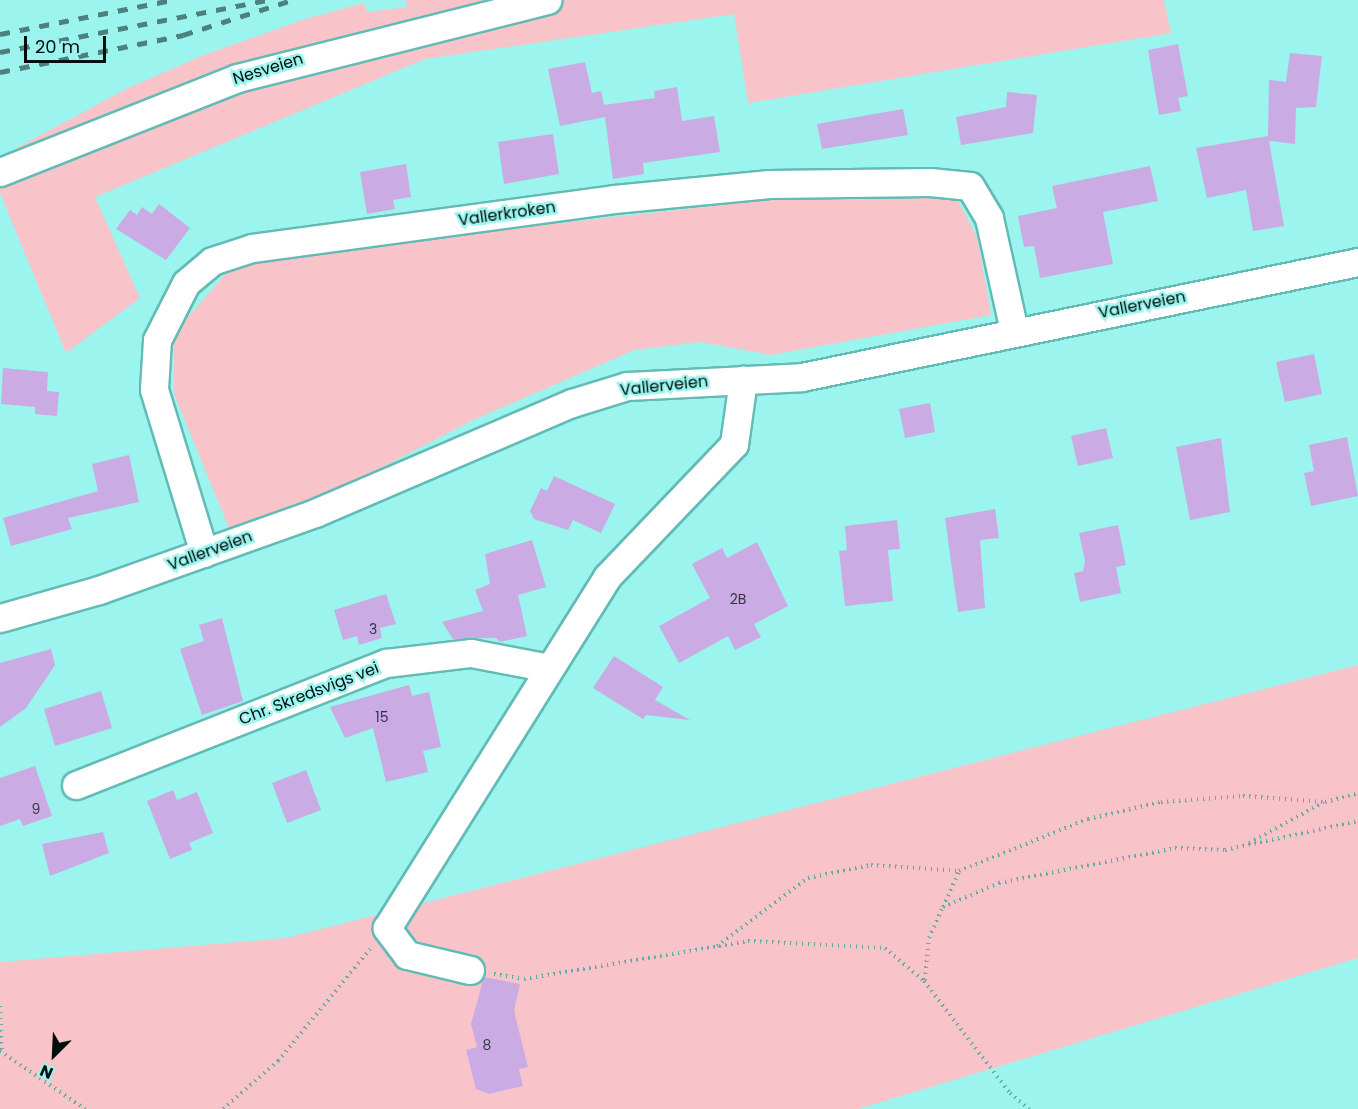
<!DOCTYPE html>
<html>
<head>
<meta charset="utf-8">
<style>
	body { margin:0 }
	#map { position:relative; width:1358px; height:1109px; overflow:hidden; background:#9bf4ed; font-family:Poppins,sans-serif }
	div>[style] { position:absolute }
	.green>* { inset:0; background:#f8c4ca }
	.building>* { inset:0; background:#cbabe4 }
	.path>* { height:4px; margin-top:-2px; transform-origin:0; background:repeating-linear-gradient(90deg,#68a9a4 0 1.5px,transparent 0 6px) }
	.roads { filter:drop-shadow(2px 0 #62bbb5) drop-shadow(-2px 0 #62bbb5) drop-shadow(0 2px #62bbb5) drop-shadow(0 -2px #62bbb5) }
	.minor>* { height:27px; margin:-13.5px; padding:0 13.5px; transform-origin:13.5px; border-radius:13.5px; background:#fff }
	.rail>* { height:4.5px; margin-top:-2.25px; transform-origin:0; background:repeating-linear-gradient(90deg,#4d817d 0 10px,transparent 0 20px) }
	span { translate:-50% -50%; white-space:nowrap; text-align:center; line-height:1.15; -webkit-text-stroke:5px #9bf4ed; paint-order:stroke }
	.number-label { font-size:14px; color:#333644 }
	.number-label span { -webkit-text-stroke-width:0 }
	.street-label { font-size:16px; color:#000f0e }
	.north { position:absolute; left:24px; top:1025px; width:60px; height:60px; -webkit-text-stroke:4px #9bf4ed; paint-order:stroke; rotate:204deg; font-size:16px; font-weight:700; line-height:24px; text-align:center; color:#000f0e }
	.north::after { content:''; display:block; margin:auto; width:21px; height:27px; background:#000f0e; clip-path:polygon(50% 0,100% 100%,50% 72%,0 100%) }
	.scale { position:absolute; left:24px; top:36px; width:82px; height:27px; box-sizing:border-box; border:3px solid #000f0e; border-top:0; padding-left:8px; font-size:18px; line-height:21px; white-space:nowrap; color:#000f0e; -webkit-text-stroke:4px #9bf4ed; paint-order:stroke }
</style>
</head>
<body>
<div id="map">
	<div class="green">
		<div style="clip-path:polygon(406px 0,1164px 0,1171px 33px,748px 103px,734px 14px,425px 59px,95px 197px,140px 298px,66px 353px,0 193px,0 157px,128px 88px,204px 55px,302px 20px,364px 3px,367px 12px,407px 7px)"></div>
		<div style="clip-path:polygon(881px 187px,957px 199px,977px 237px,991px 315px,770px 355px,701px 342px,634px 350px,471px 421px,315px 502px,231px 533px,174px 394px,174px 333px,229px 270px,314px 251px)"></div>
		<div style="clip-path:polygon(1358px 665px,1358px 958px,858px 1109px,0 1109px,0 962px,286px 938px)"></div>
	</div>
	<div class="building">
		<div style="clip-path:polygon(1178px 44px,1188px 96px,1178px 98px,1181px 111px,1159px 115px,1148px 50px)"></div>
		<div style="clip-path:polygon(1290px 53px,1322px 56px,1316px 107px,1296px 108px,1295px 144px,1269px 141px,1284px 226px,1253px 231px,1246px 190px,1207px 198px,1196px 148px,1268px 136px,1269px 80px,1286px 82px)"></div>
		<div style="clip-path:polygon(585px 62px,592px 93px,601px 91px,604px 105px,655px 98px,654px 91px,677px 87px,682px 121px,714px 116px,720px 152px,643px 163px,644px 174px,613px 179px,605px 117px,560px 126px,548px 69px)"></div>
		<div style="clip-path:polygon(1007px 92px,1037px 95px,1033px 133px,961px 145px,956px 117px,1006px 107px)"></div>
		<div style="clip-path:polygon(903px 109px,908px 135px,822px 149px,817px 124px)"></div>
		<div style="clip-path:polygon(553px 134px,559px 174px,504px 184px,498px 142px)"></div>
		<div style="clip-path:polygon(406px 164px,411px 197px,393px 200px,395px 209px,367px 214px,360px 172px)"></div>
		<div style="clip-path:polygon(1150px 166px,1158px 201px,1103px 212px,1113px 264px,1040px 278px,1034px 246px,1024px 247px,1018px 216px,1057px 208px,1052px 186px)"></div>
		<div style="clip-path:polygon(159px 204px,190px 228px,166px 260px,116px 229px,130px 210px,137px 215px,142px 207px,152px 214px)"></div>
		<div style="clip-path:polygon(1314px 354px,1322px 394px,1285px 402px,1276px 362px)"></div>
		<div style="clip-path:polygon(3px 368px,48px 372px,47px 391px,59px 392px,57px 416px,35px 414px,35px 407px,1px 404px)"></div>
		<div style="clip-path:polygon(930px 403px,935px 432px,905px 438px,899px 409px)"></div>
		<div style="clip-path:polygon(1106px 428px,1113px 458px,1078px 466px,1071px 436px)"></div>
		<div style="clip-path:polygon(1347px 437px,1358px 496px,1311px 506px,1304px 473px,1314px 471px,1309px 445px)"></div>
		<div style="clip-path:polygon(1221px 438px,1230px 512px,1190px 520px,1176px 447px)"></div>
		<div style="clip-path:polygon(129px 455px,139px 502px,68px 518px,72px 529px,11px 546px,3px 518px,98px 491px,92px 464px)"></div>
		<div style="clip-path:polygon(554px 476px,615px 504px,601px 533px,573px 520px,568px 530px,534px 519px,530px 511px,541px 488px,547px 491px)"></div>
		<div style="clip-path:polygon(995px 509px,999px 538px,980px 540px,985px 608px,958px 612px,945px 518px)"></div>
		<div style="clip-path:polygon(897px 520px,900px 549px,888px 550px,893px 601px,845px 606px,839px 551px,847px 550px,845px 526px)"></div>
		<div style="clip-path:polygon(1118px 525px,1126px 565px,1116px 567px,1121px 593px,1080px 602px,1074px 573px,1083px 571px,1085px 561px,1079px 533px)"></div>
		<div style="clip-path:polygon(532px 540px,546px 587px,518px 595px,527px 636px,500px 642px,496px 638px,453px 639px,442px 622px,483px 611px,475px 590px,490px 584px,485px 554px)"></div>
		<div style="clip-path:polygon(757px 542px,788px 606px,754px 624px,761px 637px,735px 650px,728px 636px,679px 663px,659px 626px,710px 598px,692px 564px,722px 548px,727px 558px)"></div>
		<div style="clip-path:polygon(386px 594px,396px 624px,380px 628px,382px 638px,359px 645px,357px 636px,343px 640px,334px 610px)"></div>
		<div style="clip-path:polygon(222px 618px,243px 701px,202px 715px,180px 649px,204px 641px,199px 625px)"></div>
		<div style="clip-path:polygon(51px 649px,55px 665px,26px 708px,0 727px,0 663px)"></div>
		<div style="clip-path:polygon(614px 656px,663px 687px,655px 700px,690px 720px,646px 715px,643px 719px,593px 688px)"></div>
		<div style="clip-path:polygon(409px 685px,412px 696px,429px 692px,441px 747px,423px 751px,428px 772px,386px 782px,373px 728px,345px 738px,330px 707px)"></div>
		<div style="clip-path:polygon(101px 691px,112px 728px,55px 746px,44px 709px)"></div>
		<div style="clip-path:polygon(35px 766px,52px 816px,23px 826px,20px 819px,0 826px,0 778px)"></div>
		<div style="clip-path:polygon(306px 770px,321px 810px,287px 823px,272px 783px)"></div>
		<div style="clip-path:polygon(173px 790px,177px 800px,197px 792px,213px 833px,189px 843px,192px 850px,170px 859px,147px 801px)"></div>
		<div style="clip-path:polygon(103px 832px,109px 853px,50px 876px,42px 844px)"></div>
		<div style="clip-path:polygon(484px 977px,520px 984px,514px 1011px,528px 1067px,519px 1069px,523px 1086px,489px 1094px,476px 1089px,466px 1050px,477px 1047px,471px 1024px)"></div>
	</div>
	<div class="path">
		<div style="left:1249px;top:843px;width:85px;rotate:-28.7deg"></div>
		<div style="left:943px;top:907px;width:39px;rotate:-66deg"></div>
		<div style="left:959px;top:871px;width:139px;rotate:-22deg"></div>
		<div style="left:1088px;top:819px;width:75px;rotate:-13.1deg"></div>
		<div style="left:1161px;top:802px;width:82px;rotate:-4.2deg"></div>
		<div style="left:1243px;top:796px;width:82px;rotate:4.2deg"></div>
		<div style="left:1325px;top:802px;width:34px;rotate:-15deg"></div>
		<div style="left:717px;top:946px;width:114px;rotate:-36.8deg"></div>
		<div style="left:808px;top:878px;width:64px;rotate:-11.7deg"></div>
		<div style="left:871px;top:865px;width:88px;rotate:3.9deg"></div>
		<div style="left:494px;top:974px;width:30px;rotate:9deg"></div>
		<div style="left:524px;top:979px;width:227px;rotate:-9.6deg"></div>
		<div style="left:748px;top:941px;width:137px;rotate:2.9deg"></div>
		<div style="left:885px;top:948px;width:51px;rotate:40.2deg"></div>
		<div style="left:924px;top:981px;width:141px;rotate:52.5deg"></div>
		<div style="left:1010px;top:1093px;width:25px;rotate:40deg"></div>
		<div style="left:925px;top:980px;width:42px;rotate:-84.6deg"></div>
		<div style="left:929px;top:938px;width:34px;rotate:-66deg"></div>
		<div style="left:943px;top:907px;width:61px;rotate:-23.2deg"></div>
		<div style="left:999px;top:883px;width:179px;rotate:-11.2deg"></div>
		<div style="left:1175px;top:848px;width:50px;rotate:2.3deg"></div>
		<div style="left:1225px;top:850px;width:136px;rotate:-12.3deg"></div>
		<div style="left:0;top:1006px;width:46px;rotate:87.5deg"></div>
		<div style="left:0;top:1051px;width:103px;rotate:34.3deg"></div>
		<div style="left:223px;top:1109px;width:73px;rotate:-41.1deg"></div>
		<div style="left:278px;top:1061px;width:145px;rotate:-50.6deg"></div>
	</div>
	<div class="roads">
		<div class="minor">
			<div style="left:0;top:172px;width:255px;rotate:-21.6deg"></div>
			<div style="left:237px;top:78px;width:320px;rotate:-14.1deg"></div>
			<div style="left:204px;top:553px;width:171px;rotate:-107deg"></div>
			<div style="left:154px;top:389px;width:49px;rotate:-86.5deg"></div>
			<div style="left:157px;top:340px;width:64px;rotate:-63deg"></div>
			<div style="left:186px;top:283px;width:34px;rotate:-40deg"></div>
			<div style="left:212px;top:261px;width:42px;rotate:-18deg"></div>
			<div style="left:252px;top:248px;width:365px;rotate:-7.7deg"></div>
			<div style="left:614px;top:199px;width:156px;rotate:-5.5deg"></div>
			<div style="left:769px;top:184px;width:161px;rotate:-0.7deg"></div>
			<div style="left:930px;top:182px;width:40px;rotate:5.7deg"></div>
			<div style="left:970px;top:186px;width:37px;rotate:59deg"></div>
			<div style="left:989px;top:218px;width:116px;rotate:77.5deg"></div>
			<div style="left:0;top:618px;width:103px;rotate:-15.8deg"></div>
			<div style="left:99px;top:590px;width:229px;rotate:-19.6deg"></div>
			<div style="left:315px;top:513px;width:280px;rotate:-23.2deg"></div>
			<div style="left:572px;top:403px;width:58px;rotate:-17.2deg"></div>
			<div style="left:627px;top:386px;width:175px;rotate:-2.9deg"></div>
			<div style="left:802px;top:377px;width:568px;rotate:-11.69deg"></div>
			<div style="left:76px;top:785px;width:333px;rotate:-21.5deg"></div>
			<div style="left:386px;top:663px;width:86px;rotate:-6.7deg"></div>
			<div style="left:471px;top:653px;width:80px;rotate:10.8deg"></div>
			<div style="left:470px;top:970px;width:65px;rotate:-166.6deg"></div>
			<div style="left:407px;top:955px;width:34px;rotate:-127deg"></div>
			<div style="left:387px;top:928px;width:414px;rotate:-57.9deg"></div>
			<div style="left:607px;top:577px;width:184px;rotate:-46.3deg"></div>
			<div style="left:734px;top:444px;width:65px;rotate:-82deg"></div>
		</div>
	</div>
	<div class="rail">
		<div style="left:0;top:34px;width:175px;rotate:-11.2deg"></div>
		<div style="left:0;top:52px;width:273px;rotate:-11deg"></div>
		<div style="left:0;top:72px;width:187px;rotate:-11.4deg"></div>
		<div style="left:183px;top:35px;width:114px;rotate:-17.8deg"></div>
	</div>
	<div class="number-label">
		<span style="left:738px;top:599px">2B</span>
		<span style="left:373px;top:629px">3</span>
		<span style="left:382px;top:717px">15</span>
		<span style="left:36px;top:809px">9</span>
		<span style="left:487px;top:1045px">8</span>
	</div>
	<div class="street-label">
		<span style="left:268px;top:69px;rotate:-17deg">Nesveien</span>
		<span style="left:507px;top:214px;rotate:-8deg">Vallerkroken</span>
		<span style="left:1142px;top:305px;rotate:-11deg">Vallerveien</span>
		<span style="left:664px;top:386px;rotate:-6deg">Vallerveien</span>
		<span style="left:210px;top:551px;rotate:-20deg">Vallerveien</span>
		<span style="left:309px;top:694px;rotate:-21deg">Chr. Skredsvigs vei</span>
	</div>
	<div class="north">N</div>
	<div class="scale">20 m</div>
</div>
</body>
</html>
